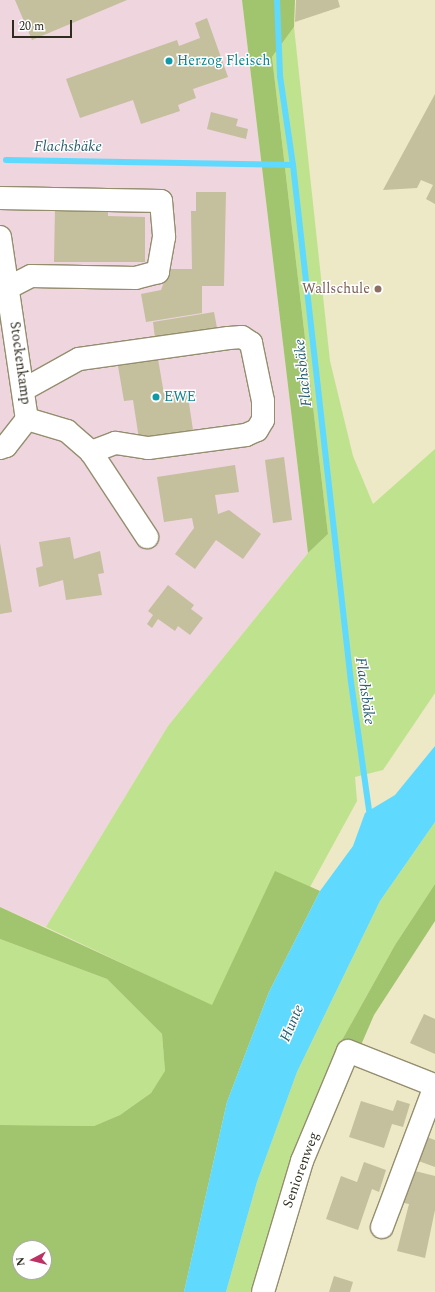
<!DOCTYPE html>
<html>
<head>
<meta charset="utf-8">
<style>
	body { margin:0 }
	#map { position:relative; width:435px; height:1292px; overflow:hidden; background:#ede8c5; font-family:Spectral,serif }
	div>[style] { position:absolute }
	.industrial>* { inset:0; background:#eed5de }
	.green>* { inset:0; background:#bfe28e }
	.forest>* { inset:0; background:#a1c46e }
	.water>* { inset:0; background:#60d9fe }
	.stream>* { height:6px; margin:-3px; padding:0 3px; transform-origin:3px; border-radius:3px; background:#60d9fe }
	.building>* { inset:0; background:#c4bf9d }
	.roads { filter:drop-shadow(1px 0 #948e6f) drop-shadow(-1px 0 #948e6f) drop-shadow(0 1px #948e6f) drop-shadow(0 -1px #948e6f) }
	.minor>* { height:22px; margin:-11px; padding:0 11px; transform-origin:11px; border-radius:11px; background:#fff }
	.dots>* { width:11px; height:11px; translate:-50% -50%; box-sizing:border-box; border:2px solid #fff; border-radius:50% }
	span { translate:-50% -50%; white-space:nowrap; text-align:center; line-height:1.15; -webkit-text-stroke:3px #fff; paint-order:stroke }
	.culture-label { font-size:14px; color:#0d838f }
	.left { translate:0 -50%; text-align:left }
	.education-label { font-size:14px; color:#785e54 }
	.right { translate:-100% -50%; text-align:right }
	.street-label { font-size:14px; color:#2e2c1f }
	.water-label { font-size:15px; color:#2b5e6e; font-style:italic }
	.north { position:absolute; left:12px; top:1240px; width:40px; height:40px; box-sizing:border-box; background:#fff; border:1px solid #ababa5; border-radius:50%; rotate:263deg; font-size:11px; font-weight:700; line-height:16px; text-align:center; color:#2e2c1f }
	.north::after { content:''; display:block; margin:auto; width:14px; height:18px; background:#be3164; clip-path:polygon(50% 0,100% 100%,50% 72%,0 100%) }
	.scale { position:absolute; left:12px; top:20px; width:60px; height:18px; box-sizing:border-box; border:2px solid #2e2c1f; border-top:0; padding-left:5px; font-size:12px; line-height:14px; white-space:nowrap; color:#2e2c1f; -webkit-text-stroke:3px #fff; paint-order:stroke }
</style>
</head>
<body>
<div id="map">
	<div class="industrial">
		<div style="clip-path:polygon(0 0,242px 0,308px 553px,168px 726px,46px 927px,0 907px)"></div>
	</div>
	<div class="green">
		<div style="clip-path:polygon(294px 27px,330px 361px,353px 456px,373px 504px,435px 449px,435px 693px,383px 770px,355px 777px,357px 801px,310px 887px,275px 872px,212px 1006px,46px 927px,168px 726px,308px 553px,328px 534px,272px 57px)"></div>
		<div style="clip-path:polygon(435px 822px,435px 884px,395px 945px,332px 1058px,273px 1217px,254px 1292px,226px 1292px,257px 1182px,297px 1072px,380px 901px)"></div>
		<div style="clip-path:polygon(0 939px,107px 979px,162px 1034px,165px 1072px,151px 1093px,120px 1115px,94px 1126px,0 1125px)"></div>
	</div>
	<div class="forest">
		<div style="clip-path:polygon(242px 0,295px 0,294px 27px,272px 57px,328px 534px,308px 553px)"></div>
		<div style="clip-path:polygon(evenodd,275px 871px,320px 891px,269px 992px,227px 1102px,184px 1292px,0 1292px,0 1125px,94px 1126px,120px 1115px,151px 1093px,165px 1071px,162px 1034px,107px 979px,0 939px,0 907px,212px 1005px,275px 871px,20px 1248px,44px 1248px,44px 1272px,20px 1272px,20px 1248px)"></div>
		<div style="clip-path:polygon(435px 884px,435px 921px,374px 1015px,254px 1292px,273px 1217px,332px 1058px,395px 945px)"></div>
	</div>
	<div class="water">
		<div style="clip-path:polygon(435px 746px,435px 822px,380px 901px,297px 1072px,257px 1182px,226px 1292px,184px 1292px,227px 1102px,269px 992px,320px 891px,353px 846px,365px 813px,395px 795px)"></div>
	</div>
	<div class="stream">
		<div style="left:277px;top:0;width:76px;rotate:87.7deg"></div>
		<div style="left:280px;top:76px;width:90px;rotate:81.7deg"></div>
		<div style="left:6px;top:160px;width:287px;rotate:1deg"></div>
		<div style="left:293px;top:165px;width:520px;rotate:83.6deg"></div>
		<div style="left:351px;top:682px;width:137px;rotate:82deg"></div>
	</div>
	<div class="building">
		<div style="clip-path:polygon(15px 0,127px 0,32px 40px)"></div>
		<div style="clip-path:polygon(296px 0,338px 0,340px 7px,295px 22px)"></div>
		<div style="clip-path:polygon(207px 18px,228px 77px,193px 89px,196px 98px,178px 105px,180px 111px,141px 124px,133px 100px,80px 118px,66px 79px,177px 40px,179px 46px,200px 38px,195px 23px)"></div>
		<div style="clip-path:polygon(435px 94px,435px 204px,426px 199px,433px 185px,421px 180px,417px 188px,383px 190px)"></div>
		<div style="clip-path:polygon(211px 112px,238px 119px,236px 126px,248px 129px,246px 139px,207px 129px)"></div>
		<div style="clip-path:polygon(196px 192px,226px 192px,224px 286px,202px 286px,202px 313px,146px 322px,141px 294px,161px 290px,169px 269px,192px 269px,191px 211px,196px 211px)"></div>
		<div style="clip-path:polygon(55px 208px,108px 208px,108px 216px,145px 217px,145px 262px,54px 262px)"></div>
		<div style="clip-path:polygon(214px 312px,217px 328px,155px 338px,153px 322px)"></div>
		<div style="clip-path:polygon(158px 359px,164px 394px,187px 390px,193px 430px,139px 439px,133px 400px,124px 401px,118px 366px)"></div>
		<div style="clip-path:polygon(284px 457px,292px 520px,273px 523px,265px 460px)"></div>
		<div style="clip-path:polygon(235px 465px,239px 492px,215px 495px,218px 514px,229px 510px,261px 534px,243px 559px,216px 540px,195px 569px,175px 554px,194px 528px,192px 518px,164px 522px,157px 477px)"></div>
		<div style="clip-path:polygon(70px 537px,74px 559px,100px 551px,104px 573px,98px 574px,102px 595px,66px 600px,63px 580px,39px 587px,36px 568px,43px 566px,39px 542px)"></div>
		<div style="clip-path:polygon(0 543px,12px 612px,0 614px)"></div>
		<div style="clip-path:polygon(168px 585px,194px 605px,191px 609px,203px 618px,190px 635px,178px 626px,175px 631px,158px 619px,152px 628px,147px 624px,153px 615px,148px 611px)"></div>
		<div style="clip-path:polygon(424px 1014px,435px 1019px,435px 1054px,410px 1043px)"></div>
		<div style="clip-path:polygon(397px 1100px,410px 1104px,403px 1127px,392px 1124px,384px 1148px,349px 1137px,361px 1101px,393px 1111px)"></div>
		<div style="clip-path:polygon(421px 1135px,435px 1140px,435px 1167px,413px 1159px)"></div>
		<div style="clip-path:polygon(364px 1162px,386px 1170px,379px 1192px,372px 1189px,358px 1230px,326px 1219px,341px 1176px,357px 1182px)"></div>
		<div style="clip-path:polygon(407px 1169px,435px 1176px,435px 1210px,425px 1258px,397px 1251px,409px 1204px,399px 1202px)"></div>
		<div style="clip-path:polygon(334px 1276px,353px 1282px,350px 1292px,329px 1292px)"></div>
	</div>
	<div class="roads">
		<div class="minor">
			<div style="left:0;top:198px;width:161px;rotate:1.1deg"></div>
			<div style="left:161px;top:201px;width:36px;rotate:85deg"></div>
			<div style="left:164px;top:237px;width:36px;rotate:100deg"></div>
			<div style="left:158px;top:272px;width:23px;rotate:165deg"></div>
			<div style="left:136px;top:278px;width:105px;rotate:-178.9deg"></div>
			<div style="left:31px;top:276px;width:25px;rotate:153deg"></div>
			<div style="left:0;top:237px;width:184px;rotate:81.6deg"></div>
			<div style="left:27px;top:419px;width:42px;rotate:16.7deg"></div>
			<div style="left:67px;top:431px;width:32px;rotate:41deg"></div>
			<div style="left:91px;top:452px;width:102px;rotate:56.6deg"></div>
			<div style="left:23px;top:390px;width:64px;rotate:-29deg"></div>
			<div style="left:79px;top:359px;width:151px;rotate:-8deg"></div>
			<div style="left:229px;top:338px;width:13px;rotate:-4deg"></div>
			<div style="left:242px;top:337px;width:11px;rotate:34deg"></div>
			<div style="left:251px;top:343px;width:59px;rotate:78.3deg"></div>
			<div style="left:263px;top:401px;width:19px;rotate:90deg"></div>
			<div style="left:263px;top:420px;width:12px;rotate:121deg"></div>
			<div style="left:257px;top:430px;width:12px;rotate:156deg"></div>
			<div style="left:246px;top:435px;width:99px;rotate:172.4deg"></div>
			<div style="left:148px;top:448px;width:33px;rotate:-171deg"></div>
			<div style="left:115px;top:443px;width:26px;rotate:159deg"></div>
			<div style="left:0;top:448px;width:6px;rotate:-18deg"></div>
			<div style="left:6px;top:446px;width:34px;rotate:-52deg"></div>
			<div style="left:382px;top:1227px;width:151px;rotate:-69.4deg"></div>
			<div style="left:263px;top:1292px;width:137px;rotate:-73.4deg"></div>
			<div style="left:302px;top:1161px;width:119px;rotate:-67.3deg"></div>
			<div style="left:348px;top:1051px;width:92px;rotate:21.6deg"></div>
		</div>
	</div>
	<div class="dots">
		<div style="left:169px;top:61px;background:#0f9aa8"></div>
		<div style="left:378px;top:289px;background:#8d6e63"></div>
		<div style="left:156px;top:397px;background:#0f9aa8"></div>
	</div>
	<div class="culture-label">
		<span class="left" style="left:177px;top:61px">Herzog Fleisch</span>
		<span class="left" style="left:164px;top:397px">EWE</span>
	</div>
	<div class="education-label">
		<span class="right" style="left:370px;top:289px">Wallschule</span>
	</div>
	<div class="street-label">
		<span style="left:20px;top:363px;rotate:82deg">Stockenkamp</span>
		<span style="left:301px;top:1170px;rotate:-70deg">Seniorenweg</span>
	</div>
	<div class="water-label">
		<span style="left:68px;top:147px">Flachsbäke</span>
		<span style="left:303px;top:373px;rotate:-96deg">Flachsbäke</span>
		<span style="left:365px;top:691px;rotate:82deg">Flachsbäke</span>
		<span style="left:292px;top:1023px;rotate:-67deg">Hunte</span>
	</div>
	<div class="north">N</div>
	<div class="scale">20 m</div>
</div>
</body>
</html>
